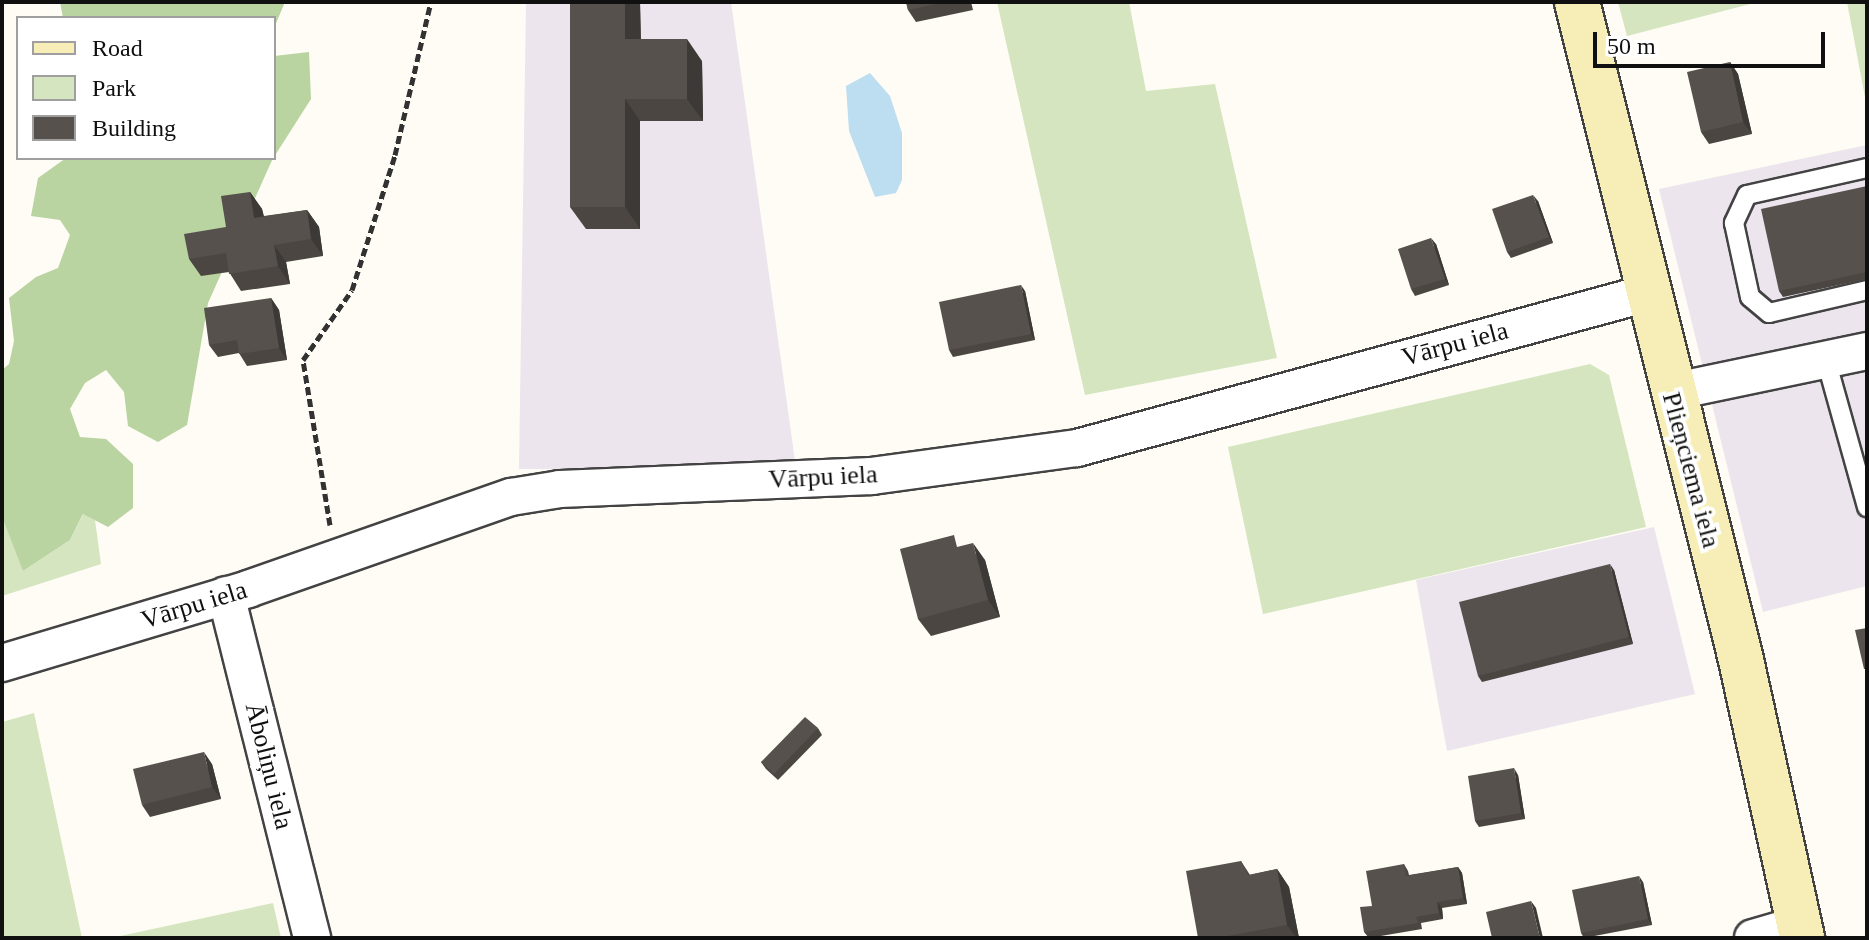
<!DOCTYPE html>
<html>
<head>
<meta charset="utf-8">
<style>
	body { margin:0 }
	#map { position:relative; width:1869px; height:940px; overflow:hidden; background:#fefcf4; font-family:Georgia,serif }
	div>[style] { position:absolute }
	.industrial>* { inset:0; background:#ece5ed }
	.green>* { inset:0; background:#d4e5c0 }
	.forest>* { inset:0; background:#b9d4a1 }
	.water>* { inset:0; background:#bddef0 }
	.path>* { height:5px; margin-top:-2.5px; transform-origin:0; background:repeating-linear-gradient(90deg,#323232 0 8px,transparent 0 12px) }
	.roads { filter:drop-shadow(2px 0 #434343) drop-shadow(-2px 0 #434343) drop-shadow(0 2px #434343) drop-shadow(0 -2px #434343) }
	.lane>* { height:18px; margin:-9px; padding:0 9px; transform-origin:9px; border-radius:9px; background:#fff }
	.street>* { height:36px; margin:-18px; padding:0 18px; transform-origin:18px; border-radius:18px; background:#fff }
	.secondary>* { height:44px; margin:-22px; padding:0 22px; transform-origin:22px; border-radius:22px; background:#f6eeb6 }
	.wall>* { inset:0; background:#4b4642 }
	.shaded-wall>* { inset:0; background:#3d3936 }
	.building>* { inset:0; background:#57514d }
	span { translate:-50% -50%; white-space:nowrap; text-align:center; line-height:1.15; -webkit-text-stroke:8px #fff; paint-order:stroke }
	.street-label { font-size:26px; color:#101010 }
	.frame { position:absolute; inset:0; border:4px solid #101010; pointer-events:none }
	.legend { position:absolute; left:16px; top:16px; width:260px; height:144px; box-sizing:border-box; background:#fff; border:2px solid #9f9f9f; margin:0; padding:10px 14px; list-style:none; font-size:24px; color:#101010 }
	.legend li { display:flex; align-items:center; gap:16px; height:40px }
	.legend b { width:40px; border:2px solid #9f9f9f }
	.scale { position:absolute; left:1593px; top:32px; width:232px; height:36px; box-sizing:border-box; border:4px solid #101010; border-top:0; padding-left:10px; font-size:24px; line-height:28px; white-space:nowrap; color:#101010; -webkit-text-stroke:6px #fff; paint-order:stroke }
</style>
</head>
<body>
<div id="map">
	<div class="industrial">
		<div style="clip-path:polygon(526px 2px,731px 2px,796px 468px,519px 469px)"></div>
		<div style="clip-path:polygon(1867px 145px,1867px 586px,1763px 612px,1659px 189px)"></div>
		<div style="clip-path:polygon(1654px 527px,1695px 694px,1447px 751px,1416px 580px)"></div>
	</div>
	<div class="green">
		<div style="clip-path:polygon(997px 2px,1129px 2px,1146px 91px,1215px 84px,1277px 358px,1085px 395px)"></div>
		<div style="clip-path:polygon(1618px 2px,1758px 2px,1627px 36px)"></div>
		<div style="clip-path:polygon(1847px 2px,1867px 2px,1867px 108px)"></div>
		<div style="clip-path:polygon(1590px 364px,1609px 375px,1646px 527px,1263px 614px,1228px 447px)"></div>
		<div style="clip-path:polygon(4px 481px,23px 571px,70px 540px,84px 513px,95px 520px,101px 564px,2px 596px)"></div>
		<div style="clip-path:polygon(34px 713px,82px 938px,2px 938px,2px 722px)"></div>
		<div style="clip-path:polygon(273px 903px,281px 938px,111px 938px)"></div>
	</div>
	<div class="forest">
		<div style="clip-path:polygon(60px 2px,285px 2px,274px 28px,274px 18px,63px 18px)"></div>
		<div style="clip-path:polygon(309px 52px,311px 99px,274px 157px,274px 56px)"></div>
		<div style="clip-path:polygon(66px 158px,273px 158px,208px 303px,187px 425px,158px 442px,128px 426px,124px 392px,106px 370px,85px 383px,70px 409px,80px 437px,106px 439px,133px 464px,133px 508px,108px 527px,83px 514px,70px 540px,23px 571px,3px 519px,2px 370px,9px 364px,14px 341px,9px 298px,36px 277px,58px 268px,70px 235px,60px 220px,31px 216px,38px 178px)"></div>
	</div>
	<div class="water">
		<div style="clip-path:polygon(870px 73px,890px 96px,902px 133px,902px 180px,896px 193px,875px 197px,849px 131px,846px 86px)"></div>
	</div>
	<div class="path">
		<div style="left:330px;top:525px;width:167px;rotate:-99.3deg"></div>
		<div style="left:303px;top:360px;width:85px;rotate:-55deg"></div>
		<div style="left:352px;top:290px;width:142px;rotate:-72.3deg"></div>
		<div style="left:395px;top:155px;width:157px;rotate:-76.8deg"></div>
	</div>
	<div class="roads">
		<div class="lane">
			<div style="left:1867px;top:168px;width:123px;rotate:167.3deg"></div>
			<div style="left:1747px;top:195px;width:31px;rotate:115deg"></div>
			<div style="left:1734px;top:223px;width:76px;rotate:77.8deg"></div>
			<div style="left:1750px;top:297px;width:25px;rotate:40deg"></div>
			<div style="left:1769px;top:313px;width:101px;rotate:-13.2deg"></div>
			<div style="left:1826px;top:360px;width:153px;rotate:74.4deg"></div>
		</div>
		<div class="street">
			<div style="left:1671px;top:392px;width:200px;rotate:-11.8deg"></div>
			<div style="left:226px;top:595px;width:354px;rotate:75.9deg"></div>
			<div style="left:2px;top:663px;width:257px;rotate:-16.7deg"></div>
			<div style="left:248px;top:589px;width:279px;rotate:-19.3deg"></div>
			<div style="left:511px;top:497px;width:50px;rotate:-9.3deg"></div>
			<div style="left:560px;top:489px;width:312px;rotate:-2.4deg"></div>
			<div style="left:872px;top:476px;width:207px;rotate:-7.8deg"></div>
			<div style="left:1077px;top:448px;width:592px;rotate:-15.19deg"></div>
			<div style="left:1753px;top:938px;width:50px;rotate:-16.3deg"></div>
		</div>
		<div class="secondary">
			<div style="left:1577px;top:2px;width:678px;rotate:76deg"></div>
			<div style="left:1741px;top:660px;width:285px;rotate:77.6deg"></div>
		</div>
	</div>
	<div class="wall">
		<div style="clip-path:polygon(570px 2px,640px 2px,641px 39px,702px 61px,703px 121px,640px 121px,640px 229px,586px 229px,570px 207px)"></div>
		<div style="clip-path:polygon(906px 2px,971px 2px,973px 10px,916px 22px,908px 10px)"></div>
		<div style="clip-path:polygon(1730px 62px,1738px 74px,1752px 134px,1709px 144px,1701px 132px)"></div>
		<div style="clip-path:polygon(1867px 186px,1867px 279px,1783px 297px,1779px 291px)"></div>
		<div style="clip-path:polygon(250px 192px,262px 209px,264px 216px,307px 210px,319px 227px,323px 256px,286px 262px,290px 284px,241px 291px,229px 272px,201px 276px,189px 259px,226px 227px)"></div>
		<div style="clip-path:polygon(1538px 201px,1553px 243px,1511px 258px,1507px 252px)"></div>
		<div style="clip-path:polygon(1436px 244px,1449px 285px,1415px 296px,1411px 289px)"></div>
		<div style="clip-path:polygon(1025px 291px,1035px 340px,953px 357px,949px 350px)"></div>
		<div style="clip-path:polygon(271px 298px,279px 310px,287px 360px,247px 366px,239px 353px,218px 357px,209px 345px)"></div>
		<div style="clip-path:polygon(961px 546px,985px 560px,1000px 617px,931px 636px,918px 619px)"></div>
		<div style="clip-path:polygon(1614px 570px,1633px 644px,1482px 682px,1478px 676px)"></div>
		<div style="clip-path:polygon(818px 728px,822px 735px,778px 780px,766px 769px,761px 762px)"></div>
		<div style="clip-path:polygon(212px 764px,221px 799px,150px 817px,142px 805px)"></div>
		<div style="clip-path:polygon(1518px 775px,1525px 819px,1479px 827px,1475px 821px)"></div>
		<div style="clip-path:polygon(1241px 861px,1250px 875px,1277px 869px,1289px 887px,1299px 938px,1198px 938px)"></div>
		<div style="clip-path:polygon(1404px 864px,1408px 871px,1409px 875px,1458px 867px,1462px 873px,1467px 904px,1442px 908px,1443px 919px,1421px 923px,1422px 929px,1369px 938px,1364px 932px,1372px 906px)"></div>
		<div style="clip-path:polygon(1643px 882px,1652px 925px,1584px 938px,1581px 933px)"></div>
	</div>
	<div class="shaded-wall">
		<div style="clip-path:polygon(625px 2px,640px 2px,641px 61px,625px 39px)"></div>
		<div style="clip-path:polygon(687px 39px,702px 61px,703px 121px,687px 99px)"></div>
		<div style="clip-path:polygon(1730px 62px,1738px 74px,1752px 134px,1743px 122px)"></div>
		<div style="clip-path:polygon(625px 99px,640px 121px,640px 229px,625px 207px)"></div>
		<div style="clip-path:polygon(250px 192px,262px 209px,267px 235px,254px 218px)"></div>
		<div style="clip-path:polygon(1533px 195px,1538px 201px,1553px 243px,1549px 237px)"></div>
		<div style="clip-path:polygon(307px 210px,319px 227px,323px 256px,311px 239px)"></div>
		<div style="clip-path:polygon(1431px 238px,1436px 244px,1449px 285px,1445px 279px)"></div>
		<div style="clip-path:polygon(274px 245px,286px 262px,290px 284px,278px 266px)"></div>
		<div style="clip-path:polygon(1021px 285px,1025px 291px,1035px 340px,1031px 334px)"></div>
		<div style="clip-path:polygon(271px 298px,279px 310px,287px 360px,279px 348px)"></div>
		<div style="clip-path:polygon(973px 543px,985px 560px,1000px 617px,988px 600px)"></div>
		<div style="clip-path:polygon(1610px 564px,1614px 570px,1633px 644px,1629px 637px)"></div>
		<div style="clip-path:polygon(204px 752px,212px 764px,221px 799px,212px 787px)"></div>
		<div style="clip-path:polygon(1514px 768px,1518px 775px,1525px 819px,1521px 813px)"></div>
		<div style="clip-path:polygon(1458px 867px,1462px 873px,1467px 904px,1463px 898px)"></div>
		<div style="clip-path:polygon(1277px 869px,1289px 887px,1299px 938px,1297px 938px,1287px 925px)"></div>
		<div style="clip-path:polygon(1639px 876px,1643px 882px,1652px 925px,1648px 919px)"></div>
		<div style="clip-path:polygon(1531px 901px,1536px 908px,1543px 938px,1540px 938px)"></div>
		<div style="clip-path:polygon(1437px 902px,1442px 908px,1443px 919px,1439px 913px)"></div>
	</div>
	<div class="building">
		<div style="clip-path:polygon(570px 2px,625px 2px,625px 39px,687px 39px,687px 99px,625px 99px,625px 207px,570px 207px)"></div>
		<div style="clip-path:polygon(906px 2px,945px 2px,908px 10px)"></div>
		<div style="clip-path:polygon(1730px 62px,1743px 122px,1701px 132px,1687px 72px)"></div>
		<div style="clip-path:polygon(1867px 186px,1867px 272px,1779px 291px,1761px 209px)"></div>
		<div style="clip-path:polygon(250px 192px,254px 218px,307px 210px,311px 239px,274px 245px,278px 266px,229px 274px,226px 253px,189px 259px,184px 234px,226px 227px,221px 196px)"></div>
		<div style="clip-path:polygon(1533px 195px,1549px 237px,1507px 252px,1492px 209px)"></div>
		<div style="clip-path:polygon(1431px 238px,1445px 279px,1411px 289px,1398px 249px)"></div>
		<div style="clip-path:polygon(1021px 285px,1031px 334px,949px 350px,939px 302px)"></div>
		<div style="clip-path:polygon(271px 298px,279px 348px,239px 354px,237px 340px,209px 345px,204px 308px)"></div>
		<div style="clip-path:polygon(954px 535px,957px 547px,973px 543px,988px 600px,918px 619px,900px 549px)"></div>
		<div style="clip-path:polygon(1610px 564px,1629px 637px,1478px 676px,1459px 602px)"></div>
		<div style="clip-path:polygon(1867px 628px,1867px 669px,1864px 669px,1855px 630px)"></div>
		<div style="clip-path:polygon(805px 717px,818px 728px,774px 774px,761px 762px)"></div>
		<div style="clip-path:polygon(204px 752px,212px 787px,142px 805px,133px 769px)"></div>
		<div style="clip-path:polygon(1514px 768px,1521px 813px,1475px 821px,1468px 776px)"></div>
		<div style="clip-path:polygon(1241px 861px,1248px 875px,1277px 869px,1287px 925px,1217px 938px,1198px 938px,1186px 871px)"></div>
		<div style="clip-path:polygon(1404px 864px,1406px 876px,1458px 867px,1463px 898px,1437px 902px,1439px 913px,1416px 917px,1418px 923px,1364px 932px,1360px 907px,1372px 906px,1366px 871px)"></div>
		<div style="clip-path:polygon(1639px 876px,1648px 919px,1581px 933px,1572px 890px)"></div>
		<div style="clip-path:polygon(1531px 901px,1540px 938px,1492px 938px,1486px 912px)"></div>
	</div>
	<div class="street-label">
		<span style="left:1455px;top:344px;rotate:-15deg">Vārpu iela</span>
		<span style="left:1691px;top:470px;rotate:75deg">Plieņciema iela</span>
		<span style="left:823px;top:477px;rotate:-3deg">Vārpu iela</span>
		<span style="left:194px;top:605px;rotate:-17deg">Vārpu iela</span>
		<span style="left:269px;top:766px;rotate:76deg">Āboliņu iela</span>
	</div>
	<div class="frame"></div>
	<ul class="legend">
	<li><b style="height:10px;background:#f6eeb6"></b>Road</li>
	<li><b style="height:22px;background:#d4e5c0"></b>Park</li>
	<li><b style="height:22px;background:#57514d"></b>Building</li>
	</ul>
	<div class="scale">50 m</div>
</div>
</body>
</html>
